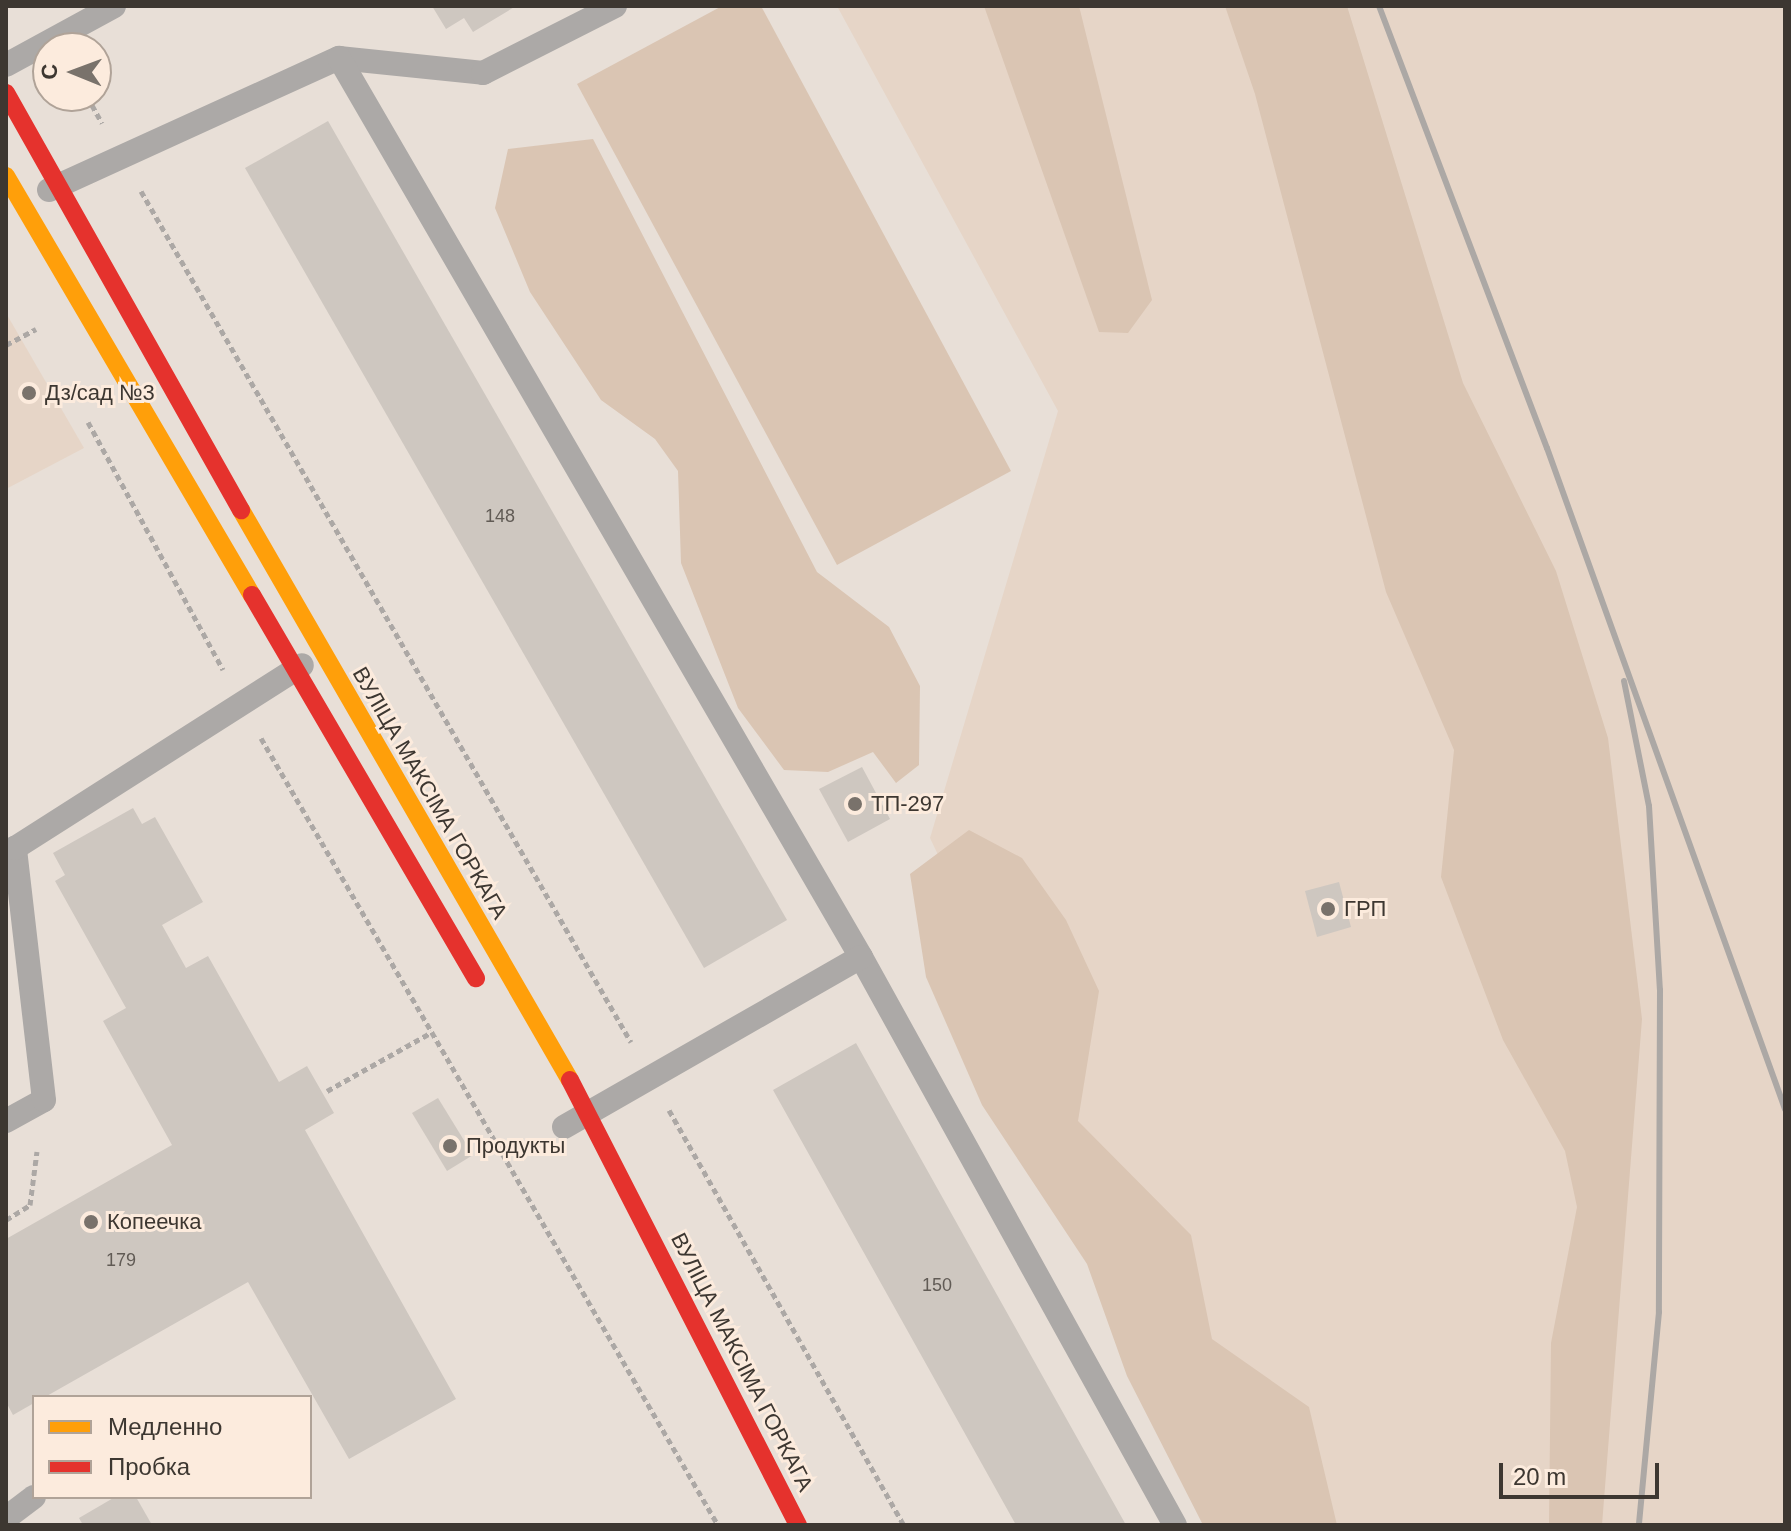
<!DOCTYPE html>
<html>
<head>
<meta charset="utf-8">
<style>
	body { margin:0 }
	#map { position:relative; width:1791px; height:1531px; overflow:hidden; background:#e8dfd7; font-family:Arial,sans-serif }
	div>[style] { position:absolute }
	.built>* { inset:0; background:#e6d5c7 }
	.green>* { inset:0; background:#dac5b3 }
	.building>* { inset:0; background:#cec7c0 }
	.path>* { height:5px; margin-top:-2.5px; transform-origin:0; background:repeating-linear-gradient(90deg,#aca8a5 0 6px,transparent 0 10px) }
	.lane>* { height:24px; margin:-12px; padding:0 12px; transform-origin:12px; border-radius:12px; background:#aca9a7 }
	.slow>* { height:18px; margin:-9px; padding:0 9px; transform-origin:9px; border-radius:9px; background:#ff9f0a }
	.jam>* { height:18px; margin:-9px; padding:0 9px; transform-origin:9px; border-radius:9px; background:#e5322d }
	.rail>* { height:6px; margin:-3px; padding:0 3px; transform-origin:3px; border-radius:3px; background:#aca8a5 }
	.dots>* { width:22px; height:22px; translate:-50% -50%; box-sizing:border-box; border:4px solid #fcebdd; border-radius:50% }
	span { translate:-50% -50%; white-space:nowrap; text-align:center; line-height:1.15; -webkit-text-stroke:6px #fcebdd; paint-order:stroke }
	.number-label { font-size:18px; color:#615b55 }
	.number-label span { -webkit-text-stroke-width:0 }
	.poi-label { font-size:22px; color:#3d3731 }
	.left { translate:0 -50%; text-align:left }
	.street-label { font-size:22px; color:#3d3731 }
	.frame { position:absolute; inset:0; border:8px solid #3d3731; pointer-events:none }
	.legend { position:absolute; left:32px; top:1395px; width:280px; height:104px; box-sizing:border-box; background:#fcebdd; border:2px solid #b0a398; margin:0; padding:10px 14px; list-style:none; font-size:24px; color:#3d3731 }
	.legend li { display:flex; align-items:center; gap:16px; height:40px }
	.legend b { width:40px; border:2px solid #b0a398 }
	.north { position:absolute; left:32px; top:32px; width:80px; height:80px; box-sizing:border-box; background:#fcebdd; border:2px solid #b0a398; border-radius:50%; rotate:271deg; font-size:22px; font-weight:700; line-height:32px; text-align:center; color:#3d3731 }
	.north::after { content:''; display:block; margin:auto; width:28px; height:36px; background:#79726b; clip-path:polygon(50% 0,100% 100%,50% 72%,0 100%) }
	.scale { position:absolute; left:1499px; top:1463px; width:160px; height:36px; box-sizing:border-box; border:4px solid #3d3731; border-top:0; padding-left:10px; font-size:24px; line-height:28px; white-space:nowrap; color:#3d3731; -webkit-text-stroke:6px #fcebdd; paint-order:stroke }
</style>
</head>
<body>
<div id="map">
	<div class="built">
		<div style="clip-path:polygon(837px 6px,1785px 6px,1785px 1525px,1257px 1525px,930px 838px,1058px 411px)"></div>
		<div style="clip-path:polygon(6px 313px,84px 448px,6px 489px)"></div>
	</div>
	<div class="green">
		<div style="clip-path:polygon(722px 6px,761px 6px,1011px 471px,837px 565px,577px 84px)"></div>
		<div style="clip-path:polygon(984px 6px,1079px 6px,1152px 300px,1128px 333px,1099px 332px)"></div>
		<div style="clip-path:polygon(1225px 6px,1347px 6px,1463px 383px,1556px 571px,1608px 738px,1642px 1019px,1602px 1525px,1549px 1525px,1551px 1343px,1577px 1207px,1565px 1151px,1503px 1040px,1441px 877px,1454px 750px,1386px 592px,1255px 94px)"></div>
		<div style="clip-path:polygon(593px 139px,817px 572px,889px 627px,920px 686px,919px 765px,896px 783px,873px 752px,828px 772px,784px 770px,738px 708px,681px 563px,678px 471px,655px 439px,601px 400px,530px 292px,495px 208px,508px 149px)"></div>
		<div style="clip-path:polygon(969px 830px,1022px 858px,1066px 920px,1099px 991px,1078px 1121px,1191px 1235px,1212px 1339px,1309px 1407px,1337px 1525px,1203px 1525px,1127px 1376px,1087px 1264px,982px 1105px,926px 977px,910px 874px)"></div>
	</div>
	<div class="building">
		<div style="clip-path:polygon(432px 6px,516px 6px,473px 32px,464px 18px,446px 29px)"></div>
		<div style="clip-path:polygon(328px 121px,787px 920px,704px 968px,245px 168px)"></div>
		<div style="clip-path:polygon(862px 767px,890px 819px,848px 842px,819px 789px)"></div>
		<div style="clip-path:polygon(133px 808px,142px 824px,155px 817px,203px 902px,162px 925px,186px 968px,208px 956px,279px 1082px,307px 1066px,334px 1113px,305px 1130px,456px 1399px,349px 1459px,248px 1282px,45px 1397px,34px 1397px,34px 1403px,13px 1415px,6px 1402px,6px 1239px,172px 1145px,103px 1021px,126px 1008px,55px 881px,65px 875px,53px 853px)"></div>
		<div style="clip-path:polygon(1339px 882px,1351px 927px,1317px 937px,1305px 891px)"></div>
		<div style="clip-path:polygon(856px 1043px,964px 1236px,1126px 1525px,1016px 1525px,773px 1090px)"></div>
		<div style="clip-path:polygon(438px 1098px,473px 1155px,447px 1171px,412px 1113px)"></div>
		<div style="clip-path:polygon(115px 1497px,136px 1497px,152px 1525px,83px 1525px,79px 1518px)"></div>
	</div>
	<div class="path">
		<div style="left:87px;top:96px;width:31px;rotate:61deg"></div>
		<div style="left:141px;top:191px;width:982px;rotate:60.07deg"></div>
		<div style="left:6px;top:345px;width:34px;rotate:-28deg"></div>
		<div style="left:88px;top:422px;width:282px;rotate:61.4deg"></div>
		<div style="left:261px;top:738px;width:910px;rotate:59.86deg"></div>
		<div style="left:327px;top:1091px;width:120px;rotate:-29.3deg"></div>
		<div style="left:669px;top:1110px;width:477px;rotate:60.5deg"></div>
		<div style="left:6px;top:1220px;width:28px;rotate:-32deg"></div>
		<div style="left:30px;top:1205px;width:54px;rotate:-82.6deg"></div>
	</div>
	<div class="lane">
		<div style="left:339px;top:58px;width:145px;rotate:5.9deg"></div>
		<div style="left:483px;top:73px;width:148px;rotate:-26.9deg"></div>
		<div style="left:6px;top:65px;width:123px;rotate:-28.6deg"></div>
		<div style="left:49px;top:190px;width:319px;rotate:-24.5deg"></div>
		<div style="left:339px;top:58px;width:1040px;rotate:59.86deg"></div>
		<div style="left:861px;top:957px;width:649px;rotate:61.07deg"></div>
		<div style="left:6px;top:1121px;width:43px;rotate:-28.9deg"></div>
		<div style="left:44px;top:1100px;width:254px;rotate:-96.6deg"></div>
		<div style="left:15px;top:848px;width:340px;rotate:-32.5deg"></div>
		<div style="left:564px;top:1127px;width:342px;rotate:-29.8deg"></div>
		<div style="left:6px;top:1518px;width:35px;rotate:-37deg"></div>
	</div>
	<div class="slow">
		<div style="left:6px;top:176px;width:486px;rotate:59.6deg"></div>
		<div style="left:241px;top:510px;width:658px;rotate:60.01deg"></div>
	</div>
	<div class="jam">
		<div style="left:6px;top:93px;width:479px;rotate:60.6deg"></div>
		<div style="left:252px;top:595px;width:444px;rotate:59.7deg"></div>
		<div style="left:570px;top:1080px;width:500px;rotate:62.87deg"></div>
	</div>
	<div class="rail">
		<div style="left:1379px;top:6px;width:473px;rotate:69.2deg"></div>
		<div style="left:1547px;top:448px;width:703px;rotate:70.2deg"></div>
		<div style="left:1624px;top:681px;width:127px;rotate:78.7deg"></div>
		<div style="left:1649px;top:806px;width:184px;rotate:86.6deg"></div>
		<div style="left:1660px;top:990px;width:322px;rotate:90.2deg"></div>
		<div style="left:1659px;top:1312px;width:214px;rotate:95.4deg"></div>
	</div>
	<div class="dots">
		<div style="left:29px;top:393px;background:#79726b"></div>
		<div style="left:855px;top:804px;background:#79726b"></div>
		<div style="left:1328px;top:909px;background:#79726b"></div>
		<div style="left:450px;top:1146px;background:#79726b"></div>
		<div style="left:91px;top:1222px;background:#79726b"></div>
	</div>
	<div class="number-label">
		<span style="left:500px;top:516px">148</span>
		<span style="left:121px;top:1260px">179</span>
		<span style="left:937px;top:1285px">150</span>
	</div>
	<div class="poi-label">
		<span class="left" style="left:45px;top:393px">Дз/сад №3</span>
		<span class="left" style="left:871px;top:804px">ТП-297</span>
		<span class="left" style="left:1344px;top:909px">ГРП</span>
		<span class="left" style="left:466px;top:1146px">Продукты</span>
		<span class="left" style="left:107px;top:1222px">Копеечка</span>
	</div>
	<div class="street-label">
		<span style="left:430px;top:793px;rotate:60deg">ВУЛІЦА МАКСІМА ГОРКАГА</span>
		<span style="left:742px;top:1362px;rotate:63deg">ВУЛІЦА МАКСІМА ГОРКАГА</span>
	</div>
	<div class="frame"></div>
	<ul class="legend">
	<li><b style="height:10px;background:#ff9f0a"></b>Медленно</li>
	<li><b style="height:10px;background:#e5322d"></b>Пробка</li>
	</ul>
	<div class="north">С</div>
	<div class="scale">20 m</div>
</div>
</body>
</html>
